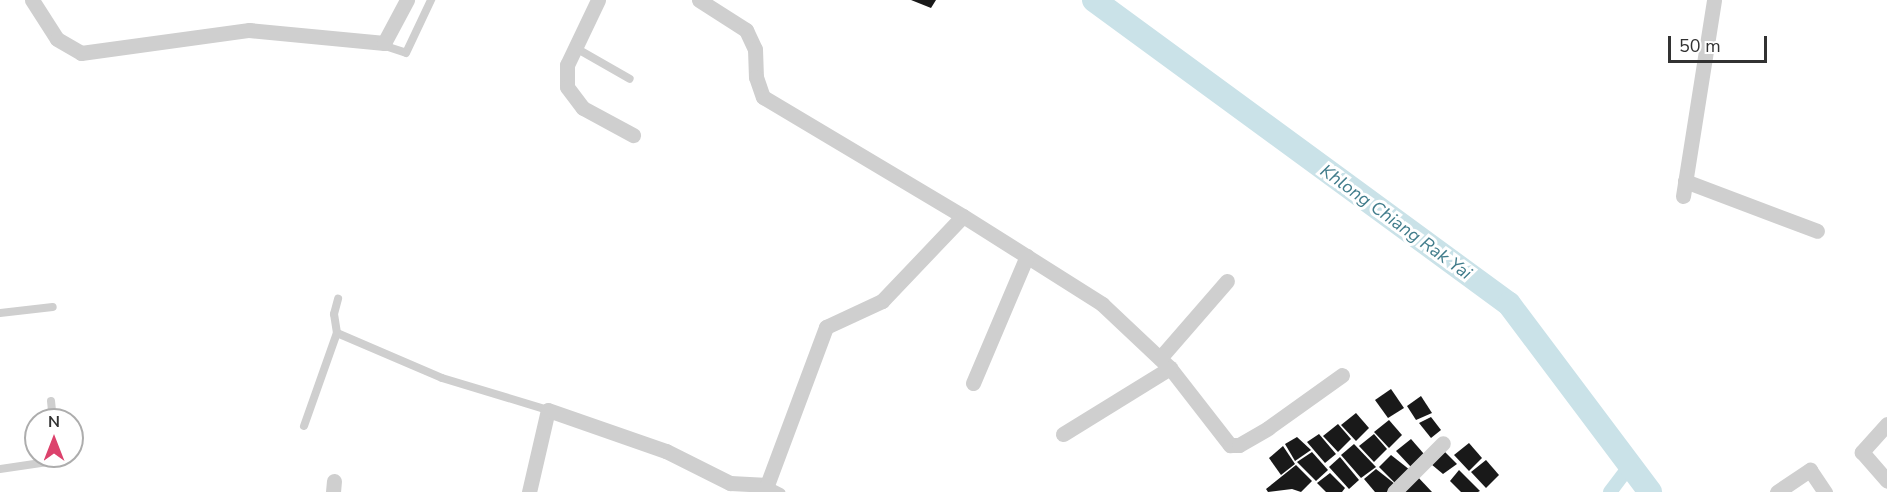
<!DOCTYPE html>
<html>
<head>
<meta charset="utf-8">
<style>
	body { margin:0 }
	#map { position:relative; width:1887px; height:492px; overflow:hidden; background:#fff; font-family:"Nunito Sans",sans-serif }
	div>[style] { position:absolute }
	.canal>* { height:14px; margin:-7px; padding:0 7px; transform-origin:7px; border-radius:7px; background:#cae2e8 }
	.river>* { height:24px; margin:-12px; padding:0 12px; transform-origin:12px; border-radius:12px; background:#cae2e8 }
	.building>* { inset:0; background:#191919 }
	.lane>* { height:8px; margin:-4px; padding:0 4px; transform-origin:4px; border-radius:4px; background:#cfcfcf }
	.street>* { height:15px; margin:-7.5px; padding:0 7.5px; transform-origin:7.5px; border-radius:7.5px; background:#cfcfcf }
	span { translate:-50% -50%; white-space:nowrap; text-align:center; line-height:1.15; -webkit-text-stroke:6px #fff; paint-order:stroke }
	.water-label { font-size:18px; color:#417c8b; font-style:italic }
	.north { position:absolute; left:24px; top:408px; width:60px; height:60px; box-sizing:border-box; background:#fff; border:2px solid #adadad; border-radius:50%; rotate:0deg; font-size:16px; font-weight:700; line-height:24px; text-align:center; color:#323232 }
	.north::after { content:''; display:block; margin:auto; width:21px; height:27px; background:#dc426c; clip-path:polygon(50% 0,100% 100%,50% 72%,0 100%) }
	.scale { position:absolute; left:1668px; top:36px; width:99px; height:27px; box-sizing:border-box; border:3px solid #323232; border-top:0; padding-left:8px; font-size:18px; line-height:21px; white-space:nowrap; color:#323232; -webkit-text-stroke:4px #fff; paint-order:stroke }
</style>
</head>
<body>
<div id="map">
	<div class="canal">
		<div style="left:1610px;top:492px;width:34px;rotate:-53deg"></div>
	</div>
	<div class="river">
		<div style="left:1094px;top:0;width:514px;rotate:36.22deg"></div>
		<div style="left:1509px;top:304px;width:235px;rotate:53.1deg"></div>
	</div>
	<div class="building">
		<div style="clip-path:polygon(911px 0,936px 0,931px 8px)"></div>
		<div style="clip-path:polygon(1391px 389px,1404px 408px,1388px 418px,1375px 400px)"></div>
		<div style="clip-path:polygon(1421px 396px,1432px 413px,1416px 420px,1407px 406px)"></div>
		<div style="clip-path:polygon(1356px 413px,1369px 428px,1356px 441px,1341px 425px)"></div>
		<div style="clip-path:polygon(1431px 417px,1441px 430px,1431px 438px,1419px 423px)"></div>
		<div style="clip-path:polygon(1389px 420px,1402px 435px,1389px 448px,1374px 432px)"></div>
		<div style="clip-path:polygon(1338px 424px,1351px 439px,1338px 452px,1323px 436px)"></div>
		<div style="clip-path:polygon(1319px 434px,1336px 454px,1325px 463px,1307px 442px)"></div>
		<div style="clip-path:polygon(1374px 434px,1387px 449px,1374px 462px,1359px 446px)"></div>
		<div style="clip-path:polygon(1297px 437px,1311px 450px,1295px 461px,1285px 444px)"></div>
		<div style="clip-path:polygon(1411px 439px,1424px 454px,1411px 467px,1396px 451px)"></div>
		<div style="clip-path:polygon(1469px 443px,1482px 458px,1469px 471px,1454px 455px)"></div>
		<div style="clip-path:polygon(1354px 444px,1376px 467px,1361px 478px,1341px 455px)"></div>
		<div style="clip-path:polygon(1283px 446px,1295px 464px,1281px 475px,1269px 458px)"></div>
		<div style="clip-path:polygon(1312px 452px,1328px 470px,1316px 481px,1297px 462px)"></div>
		<div style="clip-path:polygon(1445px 452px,1457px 464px,1443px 474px,1431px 464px)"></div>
		<div style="clip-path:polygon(1391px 455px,1410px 470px,1395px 483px,1379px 467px)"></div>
		<div style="clip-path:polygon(1340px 457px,1359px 480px,1349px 489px,1329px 467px)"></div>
		<div style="clip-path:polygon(1486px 460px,1499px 475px,1486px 488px,1471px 472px)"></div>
		<div style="clip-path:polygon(1296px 465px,1312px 481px,1301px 492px,1292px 489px,1268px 492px,1266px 489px)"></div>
		<div style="clip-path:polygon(1376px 469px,1395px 484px,1387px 492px,1375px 492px,1364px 479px)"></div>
		<div style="clip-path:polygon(1459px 470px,1480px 491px,1478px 492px,1461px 492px,1450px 481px)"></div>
		<div style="clip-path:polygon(1330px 473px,1345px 488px,1342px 492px,1326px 492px,1317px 483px)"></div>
		<div style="clip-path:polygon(1416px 475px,1432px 492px,1405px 492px,1405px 485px)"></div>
	</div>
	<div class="lane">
		<div style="left:379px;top:44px;width:28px;rotate:18deg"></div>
		<div style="left:406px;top:53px;width:59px;rotate:-64.7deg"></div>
		<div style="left:574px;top:47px;width:64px;rotate:29.7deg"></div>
		<div style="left:0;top:313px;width:53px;rotate:-6.5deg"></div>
		<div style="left:337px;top:333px;width:19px;rotate:-99deg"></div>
		<div style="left:334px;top:314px;width:16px;rotate:-75deg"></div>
		<div style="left:51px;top:401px;width:19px;rotate:84deg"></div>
		<div style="left:304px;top:426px;width:99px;rotate:-70.5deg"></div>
		<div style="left:337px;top:333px;width:114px;rotate:23.2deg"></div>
		<div style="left:442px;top:378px;width:111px;rotate:16.8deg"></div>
		<div style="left:0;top:469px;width:55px;rotate:-8.4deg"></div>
		<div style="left:54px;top:461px;width:6px;rotate:-59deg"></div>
		<div style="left:767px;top:485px;width:16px;rotate:27deg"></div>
	</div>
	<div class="street">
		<div style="left:32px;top:0;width:46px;rotate:57.3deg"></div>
		<div style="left:57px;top:39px;width:28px;rotate:30deg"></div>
		<div style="left:81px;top:53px;width:170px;rotate:-7.8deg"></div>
		<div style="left:249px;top:30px;width:136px;rotate:5.5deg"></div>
		<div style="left:384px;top:43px;width:49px;rotate:-61.9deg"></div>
		<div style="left:598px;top:0;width:72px;rotate:115.5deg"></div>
		<div style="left:567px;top:65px;width:22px;rotate:90deg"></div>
		<div style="left:567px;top:87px;width:26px;rotate:53deg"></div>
		<div style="left:583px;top:108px;width:57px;rotate:28.4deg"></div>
		<div style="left:699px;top:0;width:56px;rotate:32.6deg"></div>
		<div style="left:746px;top:30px;width:21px;rotate:65deg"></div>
		<div style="left:755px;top:49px;width:28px;rotate:88deg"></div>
		<div style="left:756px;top:77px;width:21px;rotate:71deg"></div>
		<div style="left:763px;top:97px;width:233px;rotate:30.8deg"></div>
		<div style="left:963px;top:216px;width:165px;rotate:32.3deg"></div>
		<div style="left:1102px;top:304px;width:93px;rotate:43.3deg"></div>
		<div style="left:1170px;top:368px;width:98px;rotate:52.1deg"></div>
		<div style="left:1230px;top:445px;width:9px"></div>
		<div style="left:1239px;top:445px;width:34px;rotate:-30deg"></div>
		<div style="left:1268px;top:428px;width:91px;rotate:-35.6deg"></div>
		<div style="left:1685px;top:181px;width:141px;rotate:20.7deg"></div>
		<div style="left:1683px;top:196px;width:198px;rotate:-81deg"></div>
		<div style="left:1160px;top:358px;width:102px;rotate:-49deg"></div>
		<div style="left:973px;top:383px;width:138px;rotate:-67deg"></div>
		<div style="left:1887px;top:424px;width:38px;rotate:132deg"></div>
		<div style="left:1862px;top:452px;width:38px;rotate:49deg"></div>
		<div style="left:1063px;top:434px;width:126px;rotate:-31.7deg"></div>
		<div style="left:333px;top:492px;width:11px;rotate:-85deg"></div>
		<div style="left:529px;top:492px;width:84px;rotate:-77deg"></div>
		<div style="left:548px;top:410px;width:125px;rotate:19.2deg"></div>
		<div style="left:666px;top:451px;width:72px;rotate:26.6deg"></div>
		<div style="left:730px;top:483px;width:37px;rotate:3deg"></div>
		<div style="left:767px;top:485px;width:169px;rotate:-69.5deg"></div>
		<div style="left:826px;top:327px;width:62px;rotate:-24.9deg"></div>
		<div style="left:882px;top:301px;width:117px;rotate:-46.4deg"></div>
		<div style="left:1394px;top:492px;width:69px;rotate:-45deg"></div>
		<div style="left:1777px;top:492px;width:40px;rotate:-34deg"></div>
		<div style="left:1810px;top:470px;width:27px;rotate:56deg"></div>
	</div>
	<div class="water-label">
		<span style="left:1396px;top:222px;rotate:36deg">Khlong Chiang Rak Yai</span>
	</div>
	<div class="north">N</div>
	<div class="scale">50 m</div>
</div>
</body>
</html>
